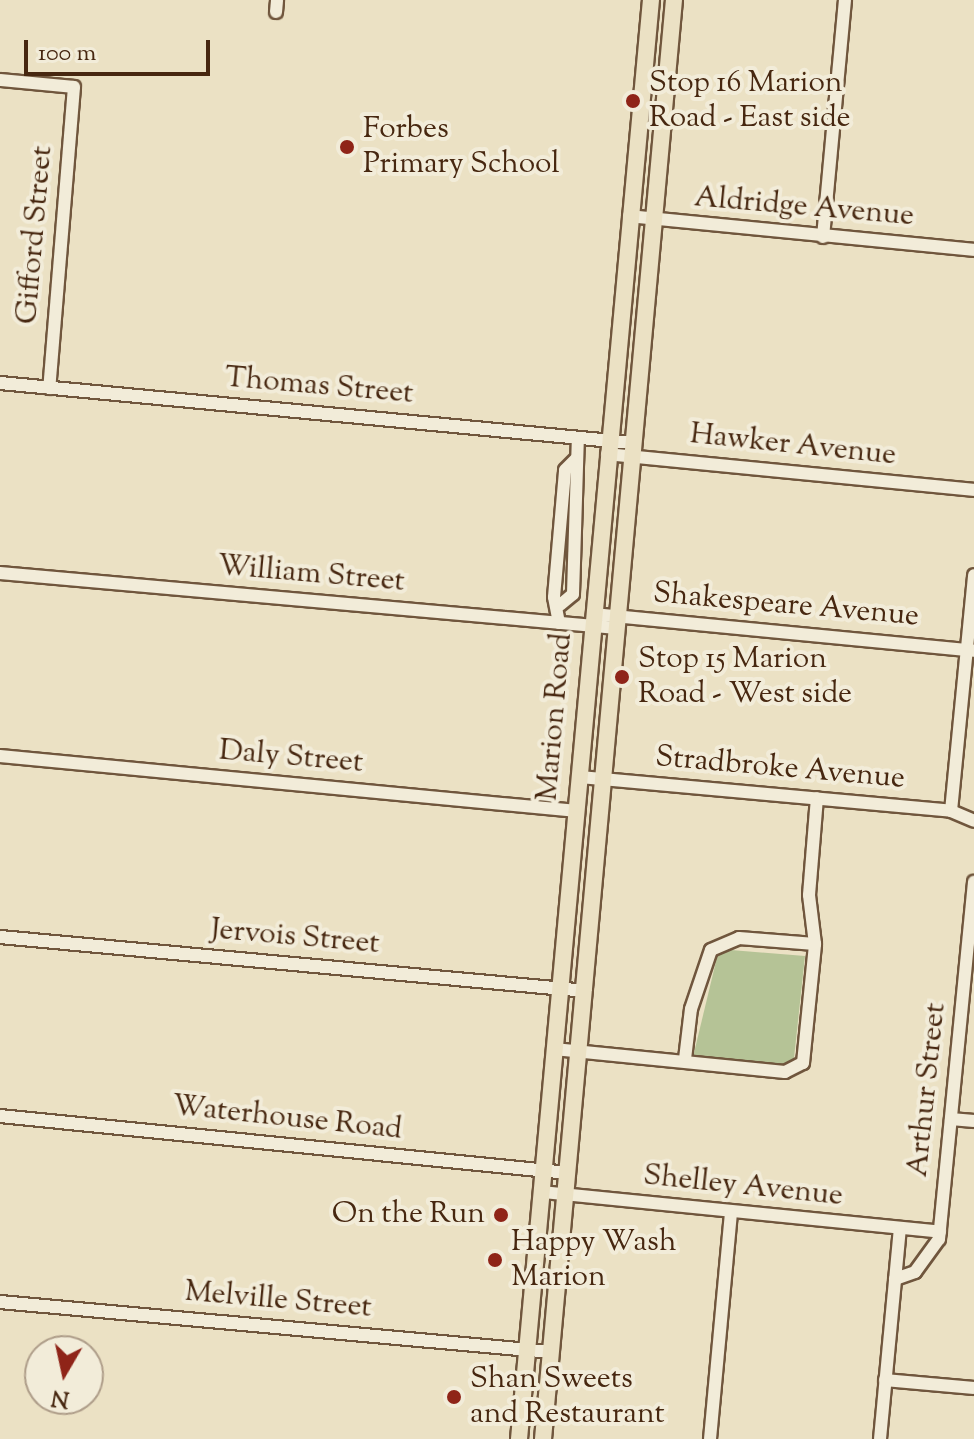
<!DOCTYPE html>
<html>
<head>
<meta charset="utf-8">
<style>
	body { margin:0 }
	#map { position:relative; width:974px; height:1439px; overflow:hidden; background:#ebe1c4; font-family:"Sorts Mill Goudy",serif }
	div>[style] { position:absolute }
	.green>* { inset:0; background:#b5c396 }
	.roads { filter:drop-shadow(2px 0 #70563d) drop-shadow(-2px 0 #70563d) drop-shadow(0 2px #70563d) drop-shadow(0 -2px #70563d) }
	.minor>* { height:12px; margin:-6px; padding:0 6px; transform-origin:6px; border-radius:6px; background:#f2ecd9 }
	.major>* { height:16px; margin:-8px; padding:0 8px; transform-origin:8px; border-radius:8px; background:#ebe1c4 }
	.dots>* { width:22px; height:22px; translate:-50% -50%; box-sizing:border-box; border:4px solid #f2ecd9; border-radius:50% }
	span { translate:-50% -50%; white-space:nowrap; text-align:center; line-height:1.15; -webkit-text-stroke:8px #f2ecd9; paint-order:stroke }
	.poi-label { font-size:30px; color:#472710 }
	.left { translate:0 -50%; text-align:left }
	.right { translate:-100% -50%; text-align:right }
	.street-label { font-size:30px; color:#472710 }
	.north { position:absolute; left:24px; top:1335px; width:80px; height:80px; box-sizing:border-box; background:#f2ecd9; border:2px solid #ae9d89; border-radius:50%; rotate:189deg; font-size:22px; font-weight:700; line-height:32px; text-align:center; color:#472710 }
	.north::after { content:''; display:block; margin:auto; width:28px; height:36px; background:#8f2418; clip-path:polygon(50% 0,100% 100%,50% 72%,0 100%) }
	.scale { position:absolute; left:24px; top:40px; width:186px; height:36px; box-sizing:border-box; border:4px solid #472710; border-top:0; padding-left:10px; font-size:24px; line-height:28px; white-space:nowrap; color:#472710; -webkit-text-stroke:6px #f2ecd9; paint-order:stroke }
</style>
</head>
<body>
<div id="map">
	<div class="green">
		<div style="clip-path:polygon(719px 949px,805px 956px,794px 1058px,785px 1066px,693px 1057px)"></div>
	</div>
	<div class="roads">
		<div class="minor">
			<div style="left:276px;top:12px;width:12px;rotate:-85deg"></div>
			<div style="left:0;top:80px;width:74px;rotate:5.4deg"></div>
			<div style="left:74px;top:87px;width:302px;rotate:94.7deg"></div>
			<div style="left:629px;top:216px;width:347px;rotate:5.6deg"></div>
			<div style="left:823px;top:237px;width:238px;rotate:-84.7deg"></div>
			<div style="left:0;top:383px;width:636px;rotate:5.41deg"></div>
			<div style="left:607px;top:454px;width:369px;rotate:5.6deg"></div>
			<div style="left:0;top:573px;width:619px;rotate:5.09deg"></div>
			<div style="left:560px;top:605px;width:17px;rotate:-40deg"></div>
			<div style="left:573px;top:594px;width:156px;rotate:-88.2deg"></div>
			<div style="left:593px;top:614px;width:383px;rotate:5.5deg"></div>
			<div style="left:559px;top:623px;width:26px;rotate:-101deg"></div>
			<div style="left:554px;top:597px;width:127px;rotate:-85deg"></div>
			<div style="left:565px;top:470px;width:17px;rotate:-45deg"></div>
			<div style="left:0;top:756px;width:580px;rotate:5.45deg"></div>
			<div style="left:580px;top:777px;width:373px;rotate:5.2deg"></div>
			<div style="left:951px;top:811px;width:25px;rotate:23deg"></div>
			<div style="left:951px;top:811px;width:237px;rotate:-84.4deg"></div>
			<div style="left:0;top:937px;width:588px;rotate:5.26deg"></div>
			<div style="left:554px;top:1049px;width:232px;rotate:5.7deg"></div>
			<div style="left:785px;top:1072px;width:20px;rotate:-27deg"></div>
			<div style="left:803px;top:1063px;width:120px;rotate:-84.2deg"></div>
			<div style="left:815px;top:944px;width:49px;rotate:-97deg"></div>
			<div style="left:809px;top:895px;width:97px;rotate:-85.3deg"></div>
			<div style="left:685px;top:1059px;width:50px;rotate:-83.2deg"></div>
			<div style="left:691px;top:1009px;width:62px;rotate:-71.3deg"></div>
			<div style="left:711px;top:950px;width:30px;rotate:-23deg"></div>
			<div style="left:739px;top:938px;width:76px;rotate:4.5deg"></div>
			<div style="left:0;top:1116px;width:571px;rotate:5.73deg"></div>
			<div style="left:951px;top:1119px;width:23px;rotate:5deg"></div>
			<div style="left:542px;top:1192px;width:400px;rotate:5.7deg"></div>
			<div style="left:895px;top:1279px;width:21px;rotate:-19deg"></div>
			<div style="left:915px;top:1272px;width:41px;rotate:-54deg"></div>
			<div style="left:939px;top:1239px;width:359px;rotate:-84.4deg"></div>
			<div style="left:0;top:1302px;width:554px;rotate:5.18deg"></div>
			<div style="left:885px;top:1380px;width:89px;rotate:5.1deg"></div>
			<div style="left:710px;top:1439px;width:228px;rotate:-84.7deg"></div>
			<div style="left:880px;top:1439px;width:211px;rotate:-84.6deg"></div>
		</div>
		<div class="major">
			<div style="left:519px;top:1439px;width:1445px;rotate:-84.76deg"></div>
			<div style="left:543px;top:1439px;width:1445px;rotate:-84.8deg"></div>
		</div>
	</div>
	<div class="dots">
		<div style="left:633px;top:101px;background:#8f2418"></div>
		<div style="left:347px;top:147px;background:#8f2418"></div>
		<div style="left:622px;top:677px;background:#8f2418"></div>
		<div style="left:501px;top:1215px;background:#8f2418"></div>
		<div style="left:495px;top:1260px;background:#8f2418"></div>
		<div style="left:454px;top:1397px;background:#8f2418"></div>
	</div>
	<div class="poi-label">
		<span class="left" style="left:649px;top:101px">Stop 16 Marion<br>Road - East side</span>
		<span class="left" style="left:363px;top:147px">Forbes<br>Primary School</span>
		<span class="left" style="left:638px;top:677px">Stop 15 Marion<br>Road - West side</span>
		<span class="right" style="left:485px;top:1215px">On the Run</span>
		<span class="left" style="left:511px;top:1260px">Happy Wash<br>Marion</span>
		<span class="left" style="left:470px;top:1397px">Shan Sweets<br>and Restaurant</span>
	</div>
	<div class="street-label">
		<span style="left:804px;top:208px;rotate:5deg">Aldridge Avenue</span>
		<span style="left:36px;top:235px;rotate:-85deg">Gifford Street</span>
		<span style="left:319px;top:387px;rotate:5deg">Thomas Street</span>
		<span style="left:793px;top:446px;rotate:6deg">Hawker Avenue</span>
		<span style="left:311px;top:575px;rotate:5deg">William Street</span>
		<span style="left:786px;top:606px;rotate:5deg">Shakespeare Avenue</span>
		<span style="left:556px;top:717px;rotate:-85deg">Marion Road</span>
		<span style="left:291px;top:758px;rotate:5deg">Daly Street</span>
		<span style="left:780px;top:769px;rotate:5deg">Stradbroke Avenue</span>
		<span style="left:295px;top:938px;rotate:5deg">Jervois Street</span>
		<span style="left:928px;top:1090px;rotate:-84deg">Arthur Street</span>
		<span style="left:287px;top:1119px;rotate:6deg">Waterhouse Road</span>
		<span style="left:743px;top:1187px;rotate:6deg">Shelley Avenue</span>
		<span style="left:278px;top:1301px;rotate:5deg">Melville Street</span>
	</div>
	<div class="north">N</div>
	<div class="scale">100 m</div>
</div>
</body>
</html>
